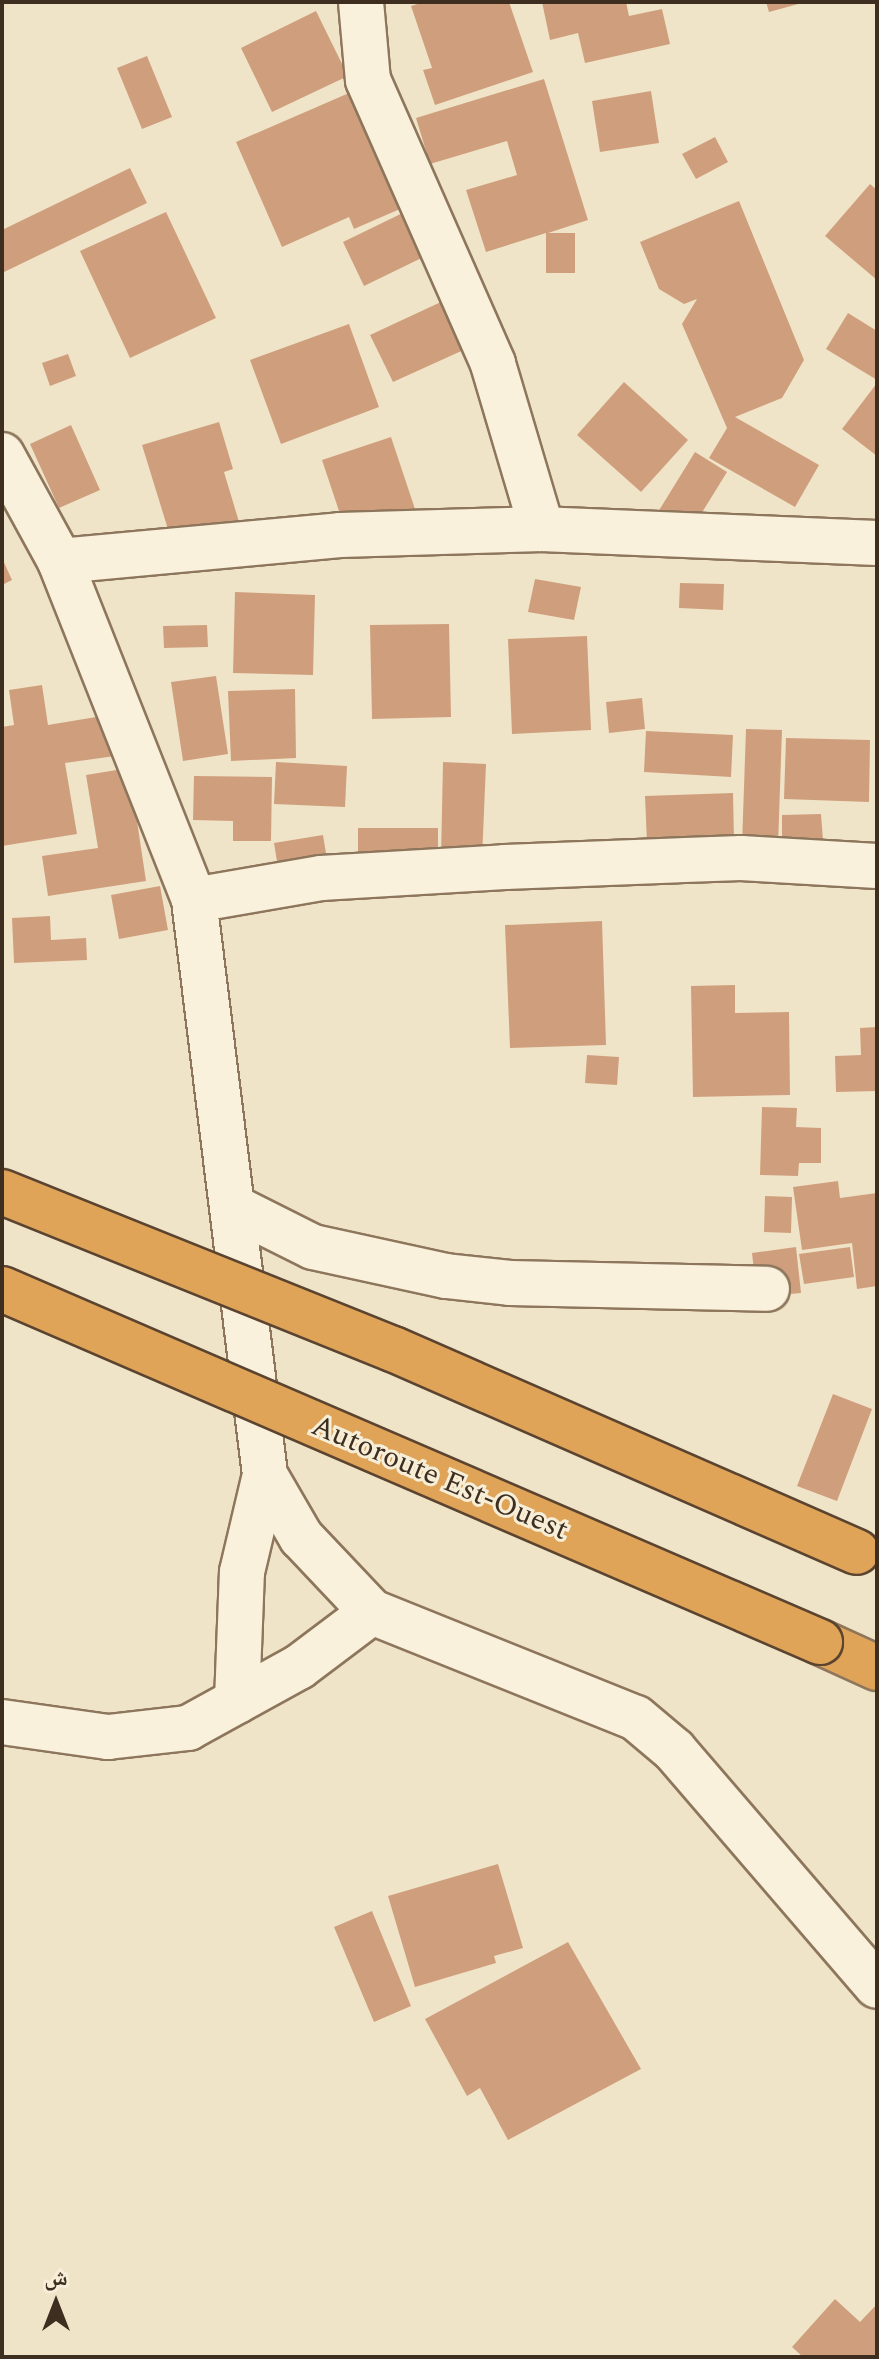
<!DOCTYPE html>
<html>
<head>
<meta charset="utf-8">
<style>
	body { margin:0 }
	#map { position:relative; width:879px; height:2359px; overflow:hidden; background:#f0e4c8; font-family:Spectral,"Noto Naskh Arabic",serif }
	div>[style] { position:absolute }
	.building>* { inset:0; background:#cf9f7d }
	.roads { filter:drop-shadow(2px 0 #8d765c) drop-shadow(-2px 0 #8d765c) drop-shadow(0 2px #8d765c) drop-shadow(0 -2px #8d765c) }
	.minor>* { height:44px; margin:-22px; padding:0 22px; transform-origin:22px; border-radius:22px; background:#faf1dc }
	.highway>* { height:44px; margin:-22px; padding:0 22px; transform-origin:22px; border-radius:22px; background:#e0a458 }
	.bridges { filter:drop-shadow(2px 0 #5b4430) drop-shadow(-2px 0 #5b4430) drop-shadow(0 2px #5b4430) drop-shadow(0 -2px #5b4430) }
	.highway-bridge>* { height:44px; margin:-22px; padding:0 22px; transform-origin:22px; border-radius:22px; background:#e0a458 }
	span { translate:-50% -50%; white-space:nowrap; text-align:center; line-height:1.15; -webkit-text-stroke:6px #f7eed8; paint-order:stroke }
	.street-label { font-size:30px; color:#3d2e20 }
	.frame { position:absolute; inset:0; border:4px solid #3d2e20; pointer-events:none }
	.north { position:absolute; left:16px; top:2263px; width:80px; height:80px; -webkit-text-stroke:6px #f7eed8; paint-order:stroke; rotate:0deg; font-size:22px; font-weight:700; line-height:32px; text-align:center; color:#3d2e20 }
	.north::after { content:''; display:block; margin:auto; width:28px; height:36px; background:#3d2e20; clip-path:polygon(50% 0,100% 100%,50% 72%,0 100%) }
</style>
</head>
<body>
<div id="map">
	<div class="building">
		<div style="clip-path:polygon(424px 2px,509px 2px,533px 72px,435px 105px,423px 70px,432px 68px,411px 6px)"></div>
		<div style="clip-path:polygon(542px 2px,626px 2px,629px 16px,662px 9px,670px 44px,585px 63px,578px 33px,550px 40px)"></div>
		<div style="clip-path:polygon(766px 2px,802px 2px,802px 3px,769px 12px)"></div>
		<div style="clip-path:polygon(316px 11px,348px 76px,272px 112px,241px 48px)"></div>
		<div style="clip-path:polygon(147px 56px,172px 117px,142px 129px,117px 68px)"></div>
		<div style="clip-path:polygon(544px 79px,588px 220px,548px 233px,575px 233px,575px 273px,546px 273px,546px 233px,486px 252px,466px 190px,517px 175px,507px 141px,430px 164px,416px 118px)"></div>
		<div style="clip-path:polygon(651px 91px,659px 143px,600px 152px,592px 101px)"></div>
		<div style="clip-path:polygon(349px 93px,400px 209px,354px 229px,349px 217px,282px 247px,236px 142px)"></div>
		<div style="clip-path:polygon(715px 137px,728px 162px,696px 179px,682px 154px)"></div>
		<div style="clip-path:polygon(130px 168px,147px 203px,2px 273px,2px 230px)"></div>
		<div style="clip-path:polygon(870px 184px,877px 190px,877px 280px,825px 236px)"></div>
		<div style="clip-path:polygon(739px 201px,804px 360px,782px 398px,735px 417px,819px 465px,795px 507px,709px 458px,727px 428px,682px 324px,697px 299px,684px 304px,659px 289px,640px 242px)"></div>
		<div style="clip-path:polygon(417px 206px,438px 250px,364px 286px,343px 242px)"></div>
		<div style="clip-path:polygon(166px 212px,216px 318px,130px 358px,80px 251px)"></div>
		<div style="clip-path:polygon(456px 295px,479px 343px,393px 382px,370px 335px)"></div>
		<div style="clip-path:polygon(848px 313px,877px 331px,877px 380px,826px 349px)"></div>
		<div style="clip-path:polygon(349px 324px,379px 407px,281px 444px,250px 360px)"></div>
		<div style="clip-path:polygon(68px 354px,76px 376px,50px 386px,42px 363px)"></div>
		<div style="clip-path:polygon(624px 382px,688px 440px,641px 492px,577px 435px)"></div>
		<div style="clip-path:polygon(877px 383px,877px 456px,842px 429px)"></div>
		<div style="clip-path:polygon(219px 422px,233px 469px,224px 472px,246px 545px,179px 565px,142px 445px)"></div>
		<div style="clip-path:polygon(71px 425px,100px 490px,59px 508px,30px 444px)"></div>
		<div style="clip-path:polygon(391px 437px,420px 524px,351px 547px,322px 460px)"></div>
		<div style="clip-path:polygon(695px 452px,727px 472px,690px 532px,658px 512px)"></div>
		<div style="clip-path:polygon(2px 558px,12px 580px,2px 585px)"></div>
		<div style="clip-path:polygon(535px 579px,581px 587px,574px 620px,528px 612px)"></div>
		<div style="clip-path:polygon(680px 583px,724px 584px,723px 610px,679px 608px)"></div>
		<div style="clip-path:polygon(235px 592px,315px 595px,313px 675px,233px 673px)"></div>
		<div style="clip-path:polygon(449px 624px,451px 717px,372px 719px,370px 625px)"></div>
		<div style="clip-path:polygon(207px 625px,208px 647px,164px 648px,163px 626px)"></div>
		<div style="clip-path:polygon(587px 636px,591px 730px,512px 734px,508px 639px)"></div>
		<div style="clip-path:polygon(216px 676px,228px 754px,183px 761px,171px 682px)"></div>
		<div style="clip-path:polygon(42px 685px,48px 725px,108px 715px,115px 756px,65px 763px,77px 834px,2px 846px,2px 727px,14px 725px,9px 690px)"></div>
		<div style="clip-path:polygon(295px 689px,296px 758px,231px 761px,228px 691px)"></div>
		<div style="clip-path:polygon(642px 698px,645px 729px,609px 733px,606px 702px)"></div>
		<div style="clip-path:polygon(746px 729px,782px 730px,778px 846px,742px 845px)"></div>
		<div style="clip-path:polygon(646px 731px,733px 735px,731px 777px,644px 772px)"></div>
		<div style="clip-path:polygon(786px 738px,870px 740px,869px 802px,784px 799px)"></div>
		<div style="clip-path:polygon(276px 762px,347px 766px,345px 807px,274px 804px)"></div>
		<div style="clip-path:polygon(443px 762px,486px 764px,482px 859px,441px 858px)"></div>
		<div style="clip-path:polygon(129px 768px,146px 881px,48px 896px,42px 856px,98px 848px,86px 775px)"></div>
		<div style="clip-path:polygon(194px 776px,272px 777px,271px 841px,233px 841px,233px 821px,193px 820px)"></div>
		<div style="clip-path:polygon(733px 793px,734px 841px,647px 843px,645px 796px)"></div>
		<div style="clip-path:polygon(821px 814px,823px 840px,782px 841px,782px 815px)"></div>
		<div style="clip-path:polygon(358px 828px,438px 828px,438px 878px,358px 878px)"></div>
		<div style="clip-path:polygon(323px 835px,329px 872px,280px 880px,274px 843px)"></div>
		<div style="clip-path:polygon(160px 886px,168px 930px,119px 939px,111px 895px)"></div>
		<div style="clip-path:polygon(50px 916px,51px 940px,86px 938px,87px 960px,14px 963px,12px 918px)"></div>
		<div style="clip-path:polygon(602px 921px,606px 1045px,510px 1048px,505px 925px)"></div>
		<div style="clip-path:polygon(735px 985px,735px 1013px,789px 1012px,790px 1095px,693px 1097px,691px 986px)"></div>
		<div style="clip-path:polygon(877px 1027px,877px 1091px,836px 1092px,835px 1056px,861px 1055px,860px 1028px)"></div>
		<div style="clip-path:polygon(587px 1055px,619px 1057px,617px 1085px,585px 1083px)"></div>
		<div style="clip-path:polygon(762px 1107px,797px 1108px,796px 1127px,821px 1128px,821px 1163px,799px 1163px,798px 1176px,760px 1175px)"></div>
		<div style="clip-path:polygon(838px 1181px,840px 1198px,877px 1193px,877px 1286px,857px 1289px,852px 1243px,802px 1250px,793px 1187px)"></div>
		<div style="clip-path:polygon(765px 1196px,792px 1197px,791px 1233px,764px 1232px)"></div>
		<div style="clip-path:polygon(796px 1247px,801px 1293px,757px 1297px,752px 1253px)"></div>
		<div style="clip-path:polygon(850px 1247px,854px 1277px,804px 1284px,799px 1254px)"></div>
		<div style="clip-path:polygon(833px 1394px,872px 1409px,837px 1501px,797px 1486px)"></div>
		<div style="clip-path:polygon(498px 1864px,523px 1948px,494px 1956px,496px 1963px,415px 1987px,388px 1896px)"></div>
		<div style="clip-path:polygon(372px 1911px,411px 2006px,374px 2022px,334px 1927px)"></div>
		<div style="clip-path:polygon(568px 1942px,641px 2069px,508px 2140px,480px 2088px,467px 2096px,425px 2019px)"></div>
		<div style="clip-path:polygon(835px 2299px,860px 2322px,877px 2304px,877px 2357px,803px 2357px,792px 2347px)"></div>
	</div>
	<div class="roads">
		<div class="minor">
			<div style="left:361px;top:2px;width:78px;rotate:84.9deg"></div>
			<div style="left:368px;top:80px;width:310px;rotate:66.2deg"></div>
			<div style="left:493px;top:364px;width:172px;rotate:73.5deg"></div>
			<div style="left:2px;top:455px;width:121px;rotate:61.3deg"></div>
			<div style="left:60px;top:561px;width:365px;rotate:68.4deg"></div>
			<div style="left:194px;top:900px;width:129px;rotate:-9.8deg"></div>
			<div style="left:321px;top:878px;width:184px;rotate:-3.4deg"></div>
			<div style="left:505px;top:867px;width:236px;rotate:-2.2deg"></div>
			<div style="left:741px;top:858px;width:136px;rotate:3.4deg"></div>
			<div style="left:60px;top:561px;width:281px;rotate:-5.3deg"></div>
			<div style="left:340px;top:535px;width:202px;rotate:-1.7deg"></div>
			<div style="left:542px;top:529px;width:335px;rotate:2.4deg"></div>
			<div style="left:194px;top:900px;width:579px;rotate:82.96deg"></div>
			<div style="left:265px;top:1475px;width:72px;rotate:59.9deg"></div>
			<div style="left:301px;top:1537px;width:103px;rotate:46.6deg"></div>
			<div style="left:233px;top:1207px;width:89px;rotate:26.6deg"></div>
			<div style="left:313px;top:1247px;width:136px;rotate:12.3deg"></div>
			<div style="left:446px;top:1276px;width:64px;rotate:6.2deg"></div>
			<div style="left:510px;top:1283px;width:257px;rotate:1.3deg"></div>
			<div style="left:237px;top:1701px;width:129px;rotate:-87.8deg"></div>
			<div style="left:242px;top:1572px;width:100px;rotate:-76.7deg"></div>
			<div style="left:2px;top:1722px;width:107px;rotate:8.1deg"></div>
			<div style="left:108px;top:1737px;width:81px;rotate:-6.4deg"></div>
			<div style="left:188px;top:1728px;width:127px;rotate:-28.8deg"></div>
			<div style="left:299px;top:1667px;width:91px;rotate:-37deg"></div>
			<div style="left:372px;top:1612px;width:284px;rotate:21.9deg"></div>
			<div style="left:636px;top:1718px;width:50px;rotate:40.1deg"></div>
			<div style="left:674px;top:1750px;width:311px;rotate:49.3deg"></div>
		</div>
		<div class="highway">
			<div style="left:820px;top:1642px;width:63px;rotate:24.5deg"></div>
		</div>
	</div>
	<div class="bridges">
		<div class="highway-bridge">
			<div style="left:2px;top:1192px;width:421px;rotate:21.9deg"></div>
			<div style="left:393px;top:1349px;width:506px;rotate:23.63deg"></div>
			<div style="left:2px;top:1289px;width:891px;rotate:23.34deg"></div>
		</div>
	</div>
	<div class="street-label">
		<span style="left:440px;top:1478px;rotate:23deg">Autoroute Est-Ouest</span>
	</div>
	<div class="frame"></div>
	<div class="north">ش</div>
</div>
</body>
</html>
